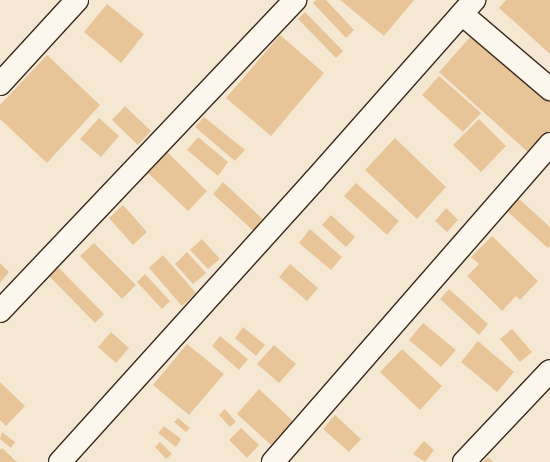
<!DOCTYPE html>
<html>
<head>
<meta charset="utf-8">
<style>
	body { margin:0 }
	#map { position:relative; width:550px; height:462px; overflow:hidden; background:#f5e8d3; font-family:"Shantell Sans",sans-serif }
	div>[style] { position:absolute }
	.building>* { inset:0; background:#e7c599 }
	.roads { filter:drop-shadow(1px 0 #3b2a1e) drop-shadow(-1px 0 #3b2a1e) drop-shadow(0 1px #3b2a1e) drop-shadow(0 -1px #3b2a1e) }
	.street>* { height:22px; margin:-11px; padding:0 11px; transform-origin:11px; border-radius:11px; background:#fbf7ec }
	span { translate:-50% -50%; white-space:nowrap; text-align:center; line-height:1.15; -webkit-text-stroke:3px #fbf7ec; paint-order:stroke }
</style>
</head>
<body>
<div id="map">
	<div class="building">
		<div style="clip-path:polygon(316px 0,326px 0,354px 30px,346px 38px,313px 3px)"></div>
		<div style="clip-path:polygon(340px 0,414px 0,384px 36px)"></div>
		<div style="clip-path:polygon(506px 0,550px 0,550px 54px,499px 8px)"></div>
		<div style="clip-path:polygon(107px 4px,144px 34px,121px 63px,84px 32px)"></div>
		<div style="clip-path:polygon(305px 12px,343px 51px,336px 58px,298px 19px)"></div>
		<div style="clip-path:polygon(473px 34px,550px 103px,550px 131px,530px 154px,439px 72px)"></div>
		<div style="clip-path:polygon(280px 35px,324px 73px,271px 136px,226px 98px)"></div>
		<div style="clip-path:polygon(47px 55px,100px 105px,47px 163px,0 119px,0 105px)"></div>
		<div style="clip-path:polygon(439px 76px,481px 113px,463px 132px,422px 95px)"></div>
		<div style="clip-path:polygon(125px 106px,151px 131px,138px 145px,112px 120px)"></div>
		<div style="clip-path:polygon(204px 117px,245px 150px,235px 161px,195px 127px)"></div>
		<div style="clip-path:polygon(99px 118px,119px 136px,101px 157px,80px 139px)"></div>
		<div style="clip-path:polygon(479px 119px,506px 146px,481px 172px,453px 145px)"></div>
		<div style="clip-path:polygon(198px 137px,228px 162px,218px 176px,187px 150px)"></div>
		<div style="clip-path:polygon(395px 138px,446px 187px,417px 219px,365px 170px)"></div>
		<div style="clip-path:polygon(166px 151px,207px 191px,188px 211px,147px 172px)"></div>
		<div style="clip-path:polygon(223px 182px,268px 224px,258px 235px,213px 194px)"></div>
		<div style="clip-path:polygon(356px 183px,399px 221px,387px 235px,344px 196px)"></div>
		<div style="clip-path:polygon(518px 198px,550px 227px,550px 246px,548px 248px,507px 211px)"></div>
		<div style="clip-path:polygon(123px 205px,147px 232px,133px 245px,109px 218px)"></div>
		<div style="clip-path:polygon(446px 208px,458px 220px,447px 232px,435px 221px)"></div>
		<div style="clip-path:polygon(331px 215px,355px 237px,346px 247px,322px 225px)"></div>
		<div style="clip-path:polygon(310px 229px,342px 257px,331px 270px,299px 243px)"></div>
		<div style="clip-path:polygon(492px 236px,538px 281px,520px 300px,516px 296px,502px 311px,467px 276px,479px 264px,471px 257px)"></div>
		<div style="clip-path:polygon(202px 239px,220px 259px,208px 269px,190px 250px)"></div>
		<div style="clip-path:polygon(94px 243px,136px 285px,122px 299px,80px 256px)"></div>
		<div style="clip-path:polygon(187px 252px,206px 273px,193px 284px,175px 264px)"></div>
		<div style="clip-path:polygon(163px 255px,196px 293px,182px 306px,149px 268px)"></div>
		<div style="clip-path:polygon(0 263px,9px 272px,0 283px)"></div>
		<div style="clip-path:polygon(290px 264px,318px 288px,307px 301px,279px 277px)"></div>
		<div style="clip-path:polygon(57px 266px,104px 314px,95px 323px,48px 275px)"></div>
		<div style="clip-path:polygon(145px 274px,170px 301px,162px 309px,137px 282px)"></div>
		<div style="clip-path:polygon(449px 289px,488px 324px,479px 335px,440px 299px)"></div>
		<div style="clip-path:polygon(423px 323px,456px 350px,441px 367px,409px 340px)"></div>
		<div style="clip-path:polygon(243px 327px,265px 345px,256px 356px,235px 338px)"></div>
		<div style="clip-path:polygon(512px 329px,532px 352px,520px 362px,500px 339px)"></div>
		<div style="clip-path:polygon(111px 332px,129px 348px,116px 363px,98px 347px)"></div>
		<div style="clip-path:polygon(220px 336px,248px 359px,239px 370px,212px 346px)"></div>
		<div style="clip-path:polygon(478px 341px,514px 372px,497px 392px,461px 362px)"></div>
		<div style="clip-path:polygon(187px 344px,224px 374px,189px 415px,153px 385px)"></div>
		<div style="clip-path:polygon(274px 345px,296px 364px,279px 383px,257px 364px)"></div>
		<div style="clip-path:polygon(402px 349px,442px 386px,420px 410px,380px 372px)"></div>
		<div style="clip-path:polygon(0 382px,25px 406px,6px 426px,0 420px)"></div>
		<div style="clip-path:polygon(259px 389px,293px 421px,271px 445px,237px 414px)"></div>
		<div style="clip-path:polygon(225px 409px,236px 422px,230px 427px,219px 415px)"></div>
		<div style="clip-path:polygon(335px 415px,361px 439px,349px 452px,323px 429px)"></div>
		<div style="clip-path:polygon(178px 418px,190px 428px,186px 432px,174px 422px)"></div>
		<div style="clip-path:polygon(164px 426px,181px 439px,176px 447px,158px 433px)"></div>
		<div style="clip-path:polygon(241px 428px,259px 445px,247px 458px,229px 440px)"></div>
		<div style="clip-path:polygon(2px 432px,15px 442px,11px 448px,0 439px)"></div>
		<div style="clip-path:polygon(424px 441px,434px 450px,425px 462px,413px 454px)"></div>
		<div style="clip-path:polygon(160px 442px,172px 454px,166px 459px,155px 447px)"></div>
		<div style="clip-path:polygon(2px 448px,17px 462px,0 462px,0 450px)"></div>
		<div style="clip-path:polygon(488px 457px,493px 462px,483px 462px)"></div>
	</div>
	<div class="roads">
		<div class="street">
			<div style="left:462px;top:14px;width:116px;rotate:40.4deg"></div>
			<div style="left:0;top:84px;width:114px;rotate:-47.5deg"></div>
			<div style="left:0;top:311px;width:429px;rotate:-46.5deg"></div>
			<div style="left:60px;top:462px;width:379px;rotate:-47.9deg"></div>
			<div style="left:314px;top:181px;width:242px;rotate:-48.5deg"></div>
			<div style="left:273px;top:462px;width:422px;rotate:-48.9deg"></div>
			<div style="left:464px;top:462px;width:125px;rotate:-46.6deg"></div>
		</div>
	</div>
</div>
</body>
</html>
